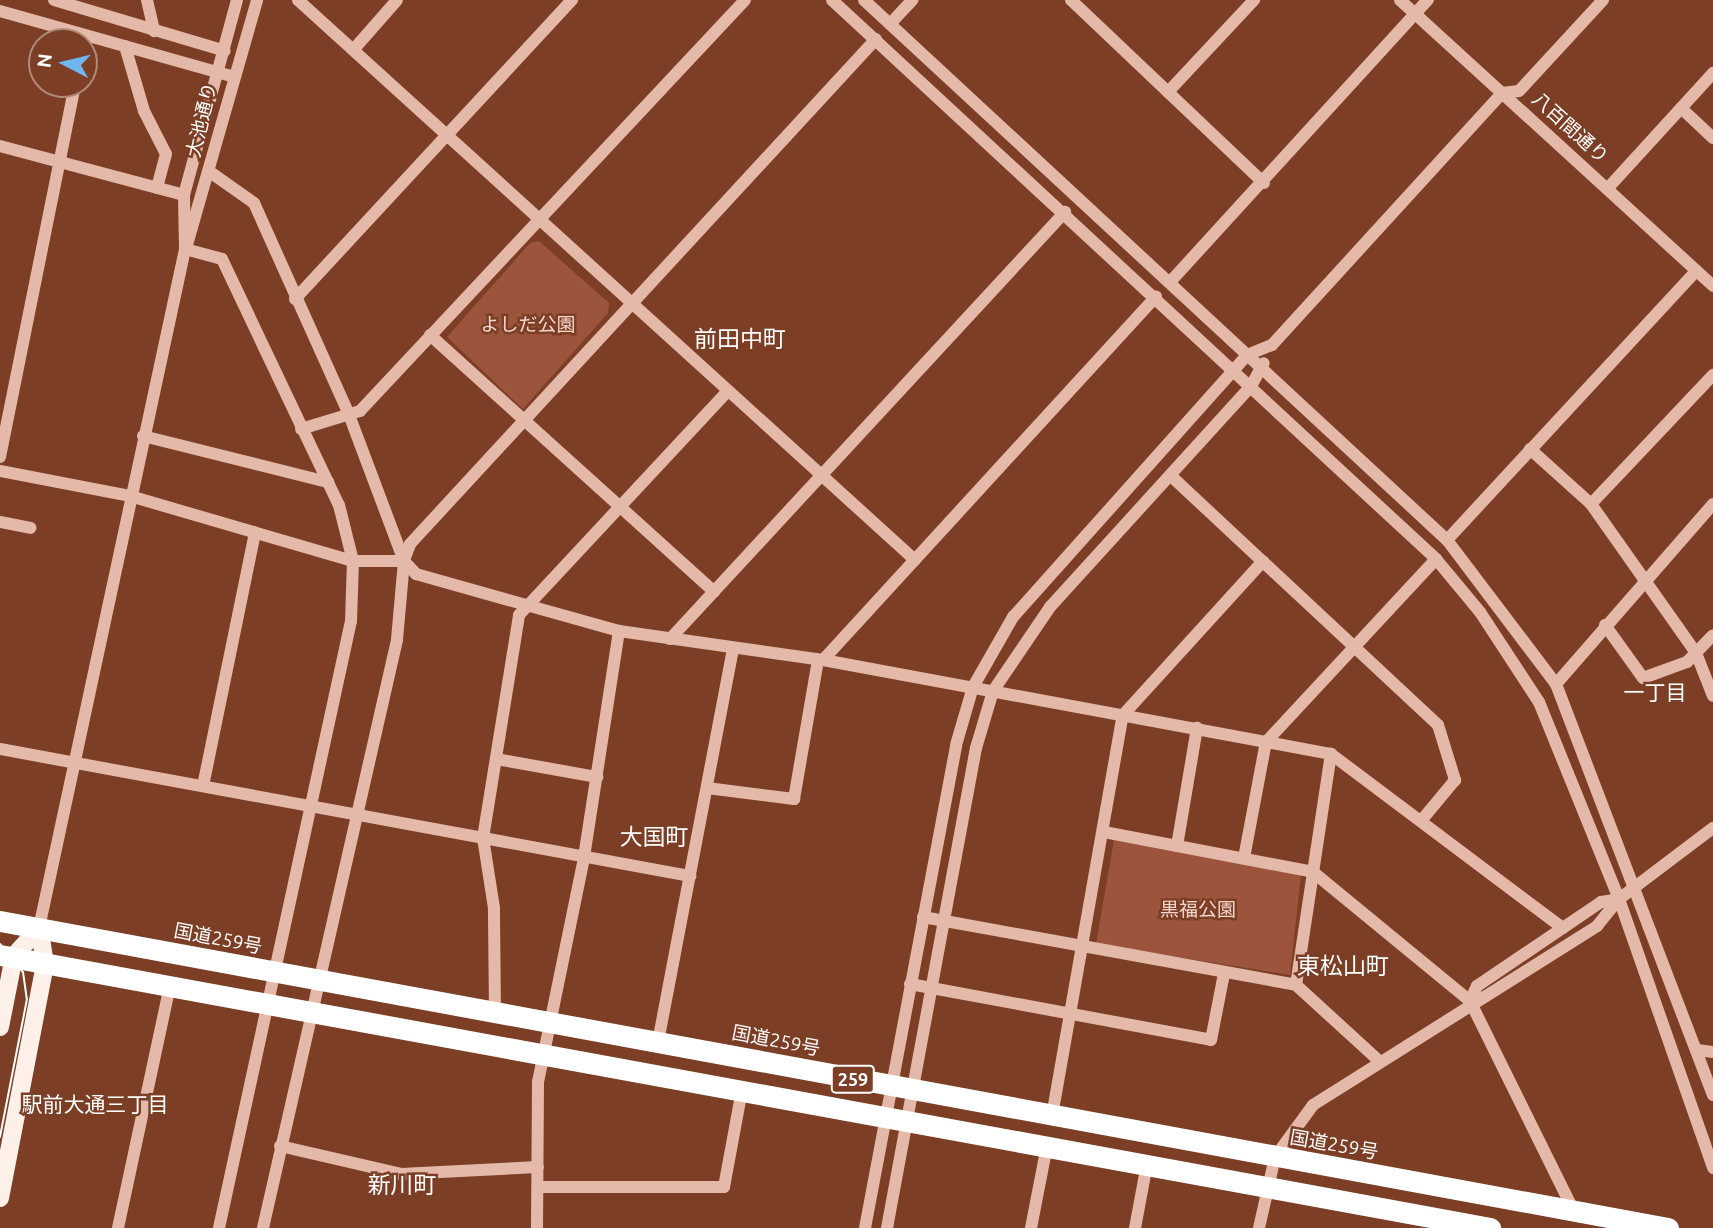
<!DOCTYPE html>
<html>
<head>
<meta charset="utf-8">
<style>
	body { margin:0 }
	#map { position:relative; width:1713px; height:1228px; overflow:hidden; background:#7c3e25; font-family:Ubuntu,"Noto Sans JP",sans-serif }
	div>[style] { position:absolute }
	.green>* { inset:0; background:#9c553c }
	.minor>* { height:12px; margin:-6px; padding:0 6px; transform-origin:6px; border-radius:6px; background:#e5b9a9 }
	.major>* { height:18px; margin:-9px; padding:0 9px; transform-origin:9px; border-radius:9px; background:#fdf0e9 }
	.highway>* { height:21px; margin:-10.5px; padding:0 10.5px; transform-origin:10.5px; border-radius:10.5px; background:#fff }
	.tram>* { height:2px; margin:-1px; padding:0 1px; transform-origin:1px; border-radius:1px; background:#fff }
	span { translate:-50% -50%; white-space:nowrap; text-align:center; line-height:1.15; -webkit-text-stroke:5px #7c3e25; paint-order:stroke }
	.shield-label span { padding:2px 5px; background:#7c3e25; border:2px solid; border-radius:5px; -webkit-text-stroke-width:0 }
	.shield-label { font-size:18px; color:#fff; font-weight:700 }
	.street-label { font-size:19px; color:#fff }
	.park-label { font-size:19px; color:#f4d6cc }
	.neighbourhood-label { font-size:21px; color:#fff }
	.quarter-label { font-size:23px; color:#fff }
	.north { position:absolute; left:28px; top:28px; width:70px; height:70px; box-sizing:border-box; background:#7c3e25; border:2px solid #b08b7c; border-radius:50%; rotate:277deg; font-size:19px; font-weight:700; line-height:28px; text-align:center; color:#fff }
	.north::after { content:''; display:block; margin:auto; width:24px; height:32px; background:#6db6ef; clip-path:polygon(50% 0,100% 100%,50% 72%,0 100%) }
</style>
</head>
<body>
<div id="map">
	<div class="green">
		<div style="clip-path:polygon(539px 241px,609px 303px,608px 313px,523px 409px,447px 337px,530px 243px)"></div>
		<div style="clip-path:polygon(1114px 840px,1301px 875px,1290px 975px,1096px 944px)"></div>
	</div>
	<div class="minor">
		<div style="left:54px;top:0;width:178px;rotate:16.6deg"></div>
		<div style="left:147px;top:0;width:32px;rotate:77deg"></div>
		<div style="left:298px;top:0;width:833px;rotate:42.23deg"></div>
		<div style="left:832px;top:0;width:823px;rotate:42.78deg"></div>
		<div style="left:1436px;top:559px;width:69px;rotate:50.3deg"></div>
		<div style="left:1480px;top:612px;width:108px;rotate:56.8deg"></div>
		<div style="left:1539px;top:702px;width:213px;rotate:67.9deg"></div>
		<div style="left:1619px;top:899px;width:285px;rotate:70.7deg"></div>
		<div style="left:864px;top:0;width:795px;rotate:42.81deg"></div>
		<div style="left:1447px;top:540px;width:181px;rotate:52.9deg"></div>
		<div style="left:1556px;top:684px;width:440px;rotate:69.1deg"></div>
		<div style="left:1071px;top:0;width:266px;rotate:43.5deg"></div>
		<div style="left:1400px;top:0;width:424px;rotate:42.4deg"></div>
		<div style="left:0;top:11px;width:240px;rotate:15.7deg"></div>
		<div style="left:890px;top:24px;width:33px;rotate:-47deg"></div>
		<div style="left:125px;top:46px;width:68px;rotate:73.7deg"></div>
		<div style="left:144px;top:111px;width:48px;rotate:62.9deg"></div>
		<div style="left:166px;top:154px;width:35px;rotate:105deg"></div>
		<div style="left:354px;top:49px;width:65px;rotate:-48.7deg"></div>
		<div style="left:1168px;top:92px;width:126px;rotate:-46.9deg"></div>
		<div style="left:1681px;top:108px;width:44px;rotate:43.2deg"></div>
		<div style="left:0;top:146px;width:190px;rotate:14.9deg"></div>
		<div style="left:210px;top:172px;width:54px;rotate:35.2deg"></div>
		<div style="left:254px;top:203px;width:229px;rotate:65.8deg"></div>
		<div style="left:348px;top:412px;width:159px;rotate:69.4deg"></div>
		<div style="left:404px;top:561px;width:79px;rotate:95.1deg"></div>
		<div style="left:397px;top:640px;width:603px;rotate:102.84deg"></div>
		<div style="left:1608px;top:188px;width:156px;rotate:-47.6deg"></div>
		<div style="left:186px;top:248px;width:258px;rotate:-74deg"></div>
		<div style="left:185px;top:249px;width:38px;rotate:15deg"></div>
		<div style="left:222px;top:259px;width:272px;rotate:64.6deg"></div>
		<div style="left:339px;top:505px;width:58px;rotate:76deg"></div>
		<div style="left:353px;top:561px;width:60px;rotate:91.9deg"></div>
		<div style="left:351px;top:621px;width:621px;rotate:102.27deg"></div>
		<div style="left:1171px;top:281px;width:381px;rotate:-47.6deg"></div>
		<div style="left:295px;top:299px;width:408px;rotate:-47.2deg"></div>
		<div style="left:430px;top:335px;width:383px;rotate:42.1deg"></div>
		<div style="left:301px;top:429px;width:62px;rotate:-17deg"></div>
		<div style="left:360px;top:411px;width:563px;rotate:-46.87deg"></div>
		<div style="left:143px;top:436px;width:191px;rotate:14deg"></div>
		<div style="left:1530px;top:449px;width:82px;rotate:42deg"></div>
		<div style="left:1591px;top:504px;width:182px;rotate:54.8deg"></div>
		<div style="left:1696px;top:653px;width:46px;rotate:68.4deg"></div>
		<div style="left:0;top:457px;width:380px;rotate:-78.6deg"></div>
		<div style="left:0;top:471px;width:132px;rotate:10.9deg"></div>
		<div style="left:130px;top:496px;width:232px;rotate:16.3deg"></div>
		<div style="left:353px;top:561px;width:51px"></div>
		<div style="left:1171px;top:476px;width:365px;rotate:43deg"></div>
		<div style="left:1438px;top:725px;width:58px;rotate:72.8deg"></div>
		<div style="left:1455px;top:780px;width:53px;rotate:129.7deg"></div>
		<div style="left:1591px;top:504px;width:178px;rotate:-46.6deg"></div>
		<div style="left:0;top:522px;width:31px;rotate:11deg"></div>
		<div style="left:1447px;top:540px;width:367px;rotate:-47.2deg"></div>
		<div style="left:404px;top:560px;width:17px;rotate:-69deg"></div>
		<div style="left:410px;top:544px;width:687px;rotate:-47.3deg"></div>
		<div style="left:404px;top:561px;width:18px;rotate:47deg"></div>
		<div style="left:416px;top:574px;width:211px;rotate:15.7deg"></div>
		<div style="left:619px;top:631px;width:206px;rotate:8.1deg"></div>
		<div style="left:823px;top:660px;width:517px;rotate:10.48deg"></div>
		<div style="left:1331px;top:754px;width:290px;rotate:36.9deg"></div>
		<div style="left:1605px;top:625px;width:65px;rotate:54.4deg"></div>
		<div style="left:1643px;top:678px;width:47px;rotate:-20deg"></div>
		<div style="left:1687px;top:662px;width:37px;rotate:-46deg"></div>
		<div style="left:670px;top:639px;width:582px;rotate:-47.23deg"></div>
		<div style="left:823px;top:660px;width:493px;rotate:-47.5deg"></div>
		<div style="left:1556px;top:684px;width:239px;rotate:-48.9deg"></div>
		<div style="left:0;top:749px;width:702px;rotate:10.43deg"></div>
		<div style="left:496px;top:759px;width:103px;rotate:10.1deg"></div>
		<div style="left:203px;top:786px;width:259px;rotate:-78.4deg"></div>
		<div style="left:707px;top:788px;width:88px;rotate:7.2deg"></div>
		<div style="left:794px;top:799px;width:141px;rotate:-80.2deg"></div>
		<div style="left:1104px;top:832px;width:213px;rotate:10.8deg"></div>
		<div style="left:1313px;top:872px;width:203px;rotate:39.4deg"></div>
		<div style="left:1470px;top:1001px;width:234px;rotate:63.7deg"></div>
		<div style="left:1177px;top:846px;width:120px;rotate:-80.4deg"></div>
		<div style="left:1244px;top:858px;width:118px;rotate:-79.3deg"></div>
		<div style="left:1266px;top:742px;width:250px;rotate:-47.1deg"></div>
		<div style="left:923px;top:917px;width:379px;rotate:10.3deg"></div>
		<div style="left:1296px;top:985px;width:111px;rotate:42.4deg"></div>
		<div style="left:39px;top:928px;width:695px;rotate:-77.86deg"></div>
		<div style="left:185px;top:249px;width:54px;rotate:-91.1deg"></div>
		<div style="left:184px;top:195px;width:202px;rotate:-74.8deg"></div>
		<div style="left:910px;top:984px;width:306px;rotate:10.5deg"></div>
		<div style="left:1211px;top:1040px;width:67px;rotate:-78.9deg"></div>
		<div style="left:1296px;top:985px;width:234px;rotate:-81.4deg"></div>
		<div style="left:1470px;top:1001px;width:17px;rotate:-65deg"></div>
		<div style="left:1477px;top:986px;width:150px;rotate:-34.1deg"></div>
		<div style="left:1601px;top:902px;width:18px;rotate:-9deg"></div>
		<div style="left:495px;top:1012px;width:104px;rotate:-90.6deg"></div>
		<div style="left:494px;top:908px;width:71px;rotate:-98.9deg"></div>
		<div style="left:483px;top:838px;width:226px;rotate:-80.8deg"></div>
		<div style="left:519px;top:615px;width:305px;rotate:-47deg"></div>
		<div style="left:658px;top:1042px;width:401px;rotate:-79.2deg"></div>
		<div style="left:1697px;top:1050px;width:16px;rotate:7deg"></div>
		<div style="left:1052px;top:1116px;width:407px;rotate:-80deg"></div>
		<div style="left:1123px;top:715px;width:208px;rotate:-47.7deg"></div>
		<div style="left:280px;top:1146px;width:124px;rotate:13deg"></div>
		<div style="left:401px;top:1174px;width:137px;rotate:-2.9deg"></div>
		<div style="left:538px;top:1187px;width:186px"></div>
		<div style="left:724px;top:1187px;width:99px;rotate:-79.5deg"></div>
		<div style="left:118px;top:1228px;width:249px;rotate:-77.9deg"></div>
		<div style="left:537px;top:1228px;width:146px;rotate:-89.6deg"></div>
		<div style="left:538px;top:1082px;width:230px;rotate:-78.4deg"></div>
		<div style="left:584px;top:857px;width:229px;rotate:-81.2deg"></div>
		<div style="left:865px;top:1228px;width:491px;rotate:-79.3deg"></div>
		<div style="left:956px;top:745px;width:60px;rotate:-73.7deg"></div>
		<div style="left:973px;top:687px;width:81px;rotate:-60.3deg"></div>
		<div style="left:1013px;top:617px;width:351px;rotate:-48.2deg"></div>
		<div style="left:1247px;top:355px;width:27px;rotate:-22deg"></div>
		<div style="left:1272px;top:345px;width:341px;rotate:-47.6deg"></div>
		<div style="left:1502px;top:93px;width:17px;rotate:-7deg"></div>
		<div style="left:1519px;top:91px;width:124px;rotate:-47.3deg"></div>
		<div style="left:887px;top:1228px;width:488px;rotate:-79.5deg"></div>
		<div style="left:976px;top:748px;width:59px;rotate:-73.4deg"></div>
		<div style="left:993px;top:691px;width:102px;rotate:-55.8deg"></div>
		<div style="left:1050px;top:607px;width:299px;rotate:-47.7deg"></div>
		<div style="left:1251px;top:386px;width:26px;rotate:-61deg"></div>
		<div style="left:1031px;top:1228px;width:84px;rotate:-79deg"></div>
		<div style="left:1135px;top:1228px;width:65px;rotate:-79.4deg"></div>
		<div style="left:1259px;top:1228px;width:73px;rotate:-77.3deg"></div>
		<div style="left:1275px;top:1157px;width:64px;rotate:-53.8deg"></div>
		<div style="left:1313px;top:1105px;width:336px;rotate:-32.2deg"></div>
		<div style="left:1597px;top:926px;width:35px;rotate:-51deg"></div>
		<div style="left:1619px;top:899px;width:118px;rotate:-37.1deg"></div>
	</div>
	<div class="major">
		<div style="left:0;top:1027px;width:72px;rotate:-78.8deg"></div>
		<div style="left:14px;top:956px;width:38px;rotate:-48deg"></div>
		<div style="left:0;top:1198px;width:238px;rotate:-79.1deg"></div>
		<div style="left:45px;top:964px;width:36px;rotate:-99deg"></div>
	</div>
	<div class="highway">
		<div style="left:0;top:921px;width:1696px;rotate:10.43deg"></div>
		<div style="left:0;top:955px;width:1515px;rotate:10.38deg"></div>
	</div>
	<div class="tram">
		<div style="left:0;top:944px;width:36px;rotate:51deg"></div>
		<div style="left:23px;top:972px;width:27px;rotate:82deg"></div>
		<div style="left:27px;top:999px;width:141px;rotate:101.1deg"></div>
	</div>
	<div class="shield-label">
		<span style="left:853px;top:1079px">259</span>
	</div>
	<div class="street-label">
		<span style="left:202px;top:120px;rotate:-77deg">大池通り</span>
		<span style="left:1570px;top:128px;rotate:42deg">八百間通り</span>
		<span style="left:218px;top:939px;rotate:11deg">国道259号</span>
		<span style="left:776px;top:1041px;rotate:11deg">国道259号</span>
		<span style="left:1334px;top:1145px;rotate:10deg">国道259号</span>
	</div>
	<div class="park-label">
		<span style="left:528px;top:325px">よしだ公園</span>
		<span style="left:1198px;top:910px">黒福公園</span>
	</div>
	<div class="neighbourhood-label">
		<span style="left:1655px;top:692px">一丁目</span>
		<span style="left:95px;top:1104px">駅前大通三丁目</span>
	</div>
	<div class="quarter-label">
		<span style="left:740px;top:339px">前田中町</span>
		<span style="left:654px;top:837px">大国町</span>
		<span style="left:1343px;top:966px">東松山町</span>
		<span style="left:402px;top:1185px">新川町</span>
	</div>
	<div class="north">N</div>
</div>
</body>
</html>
